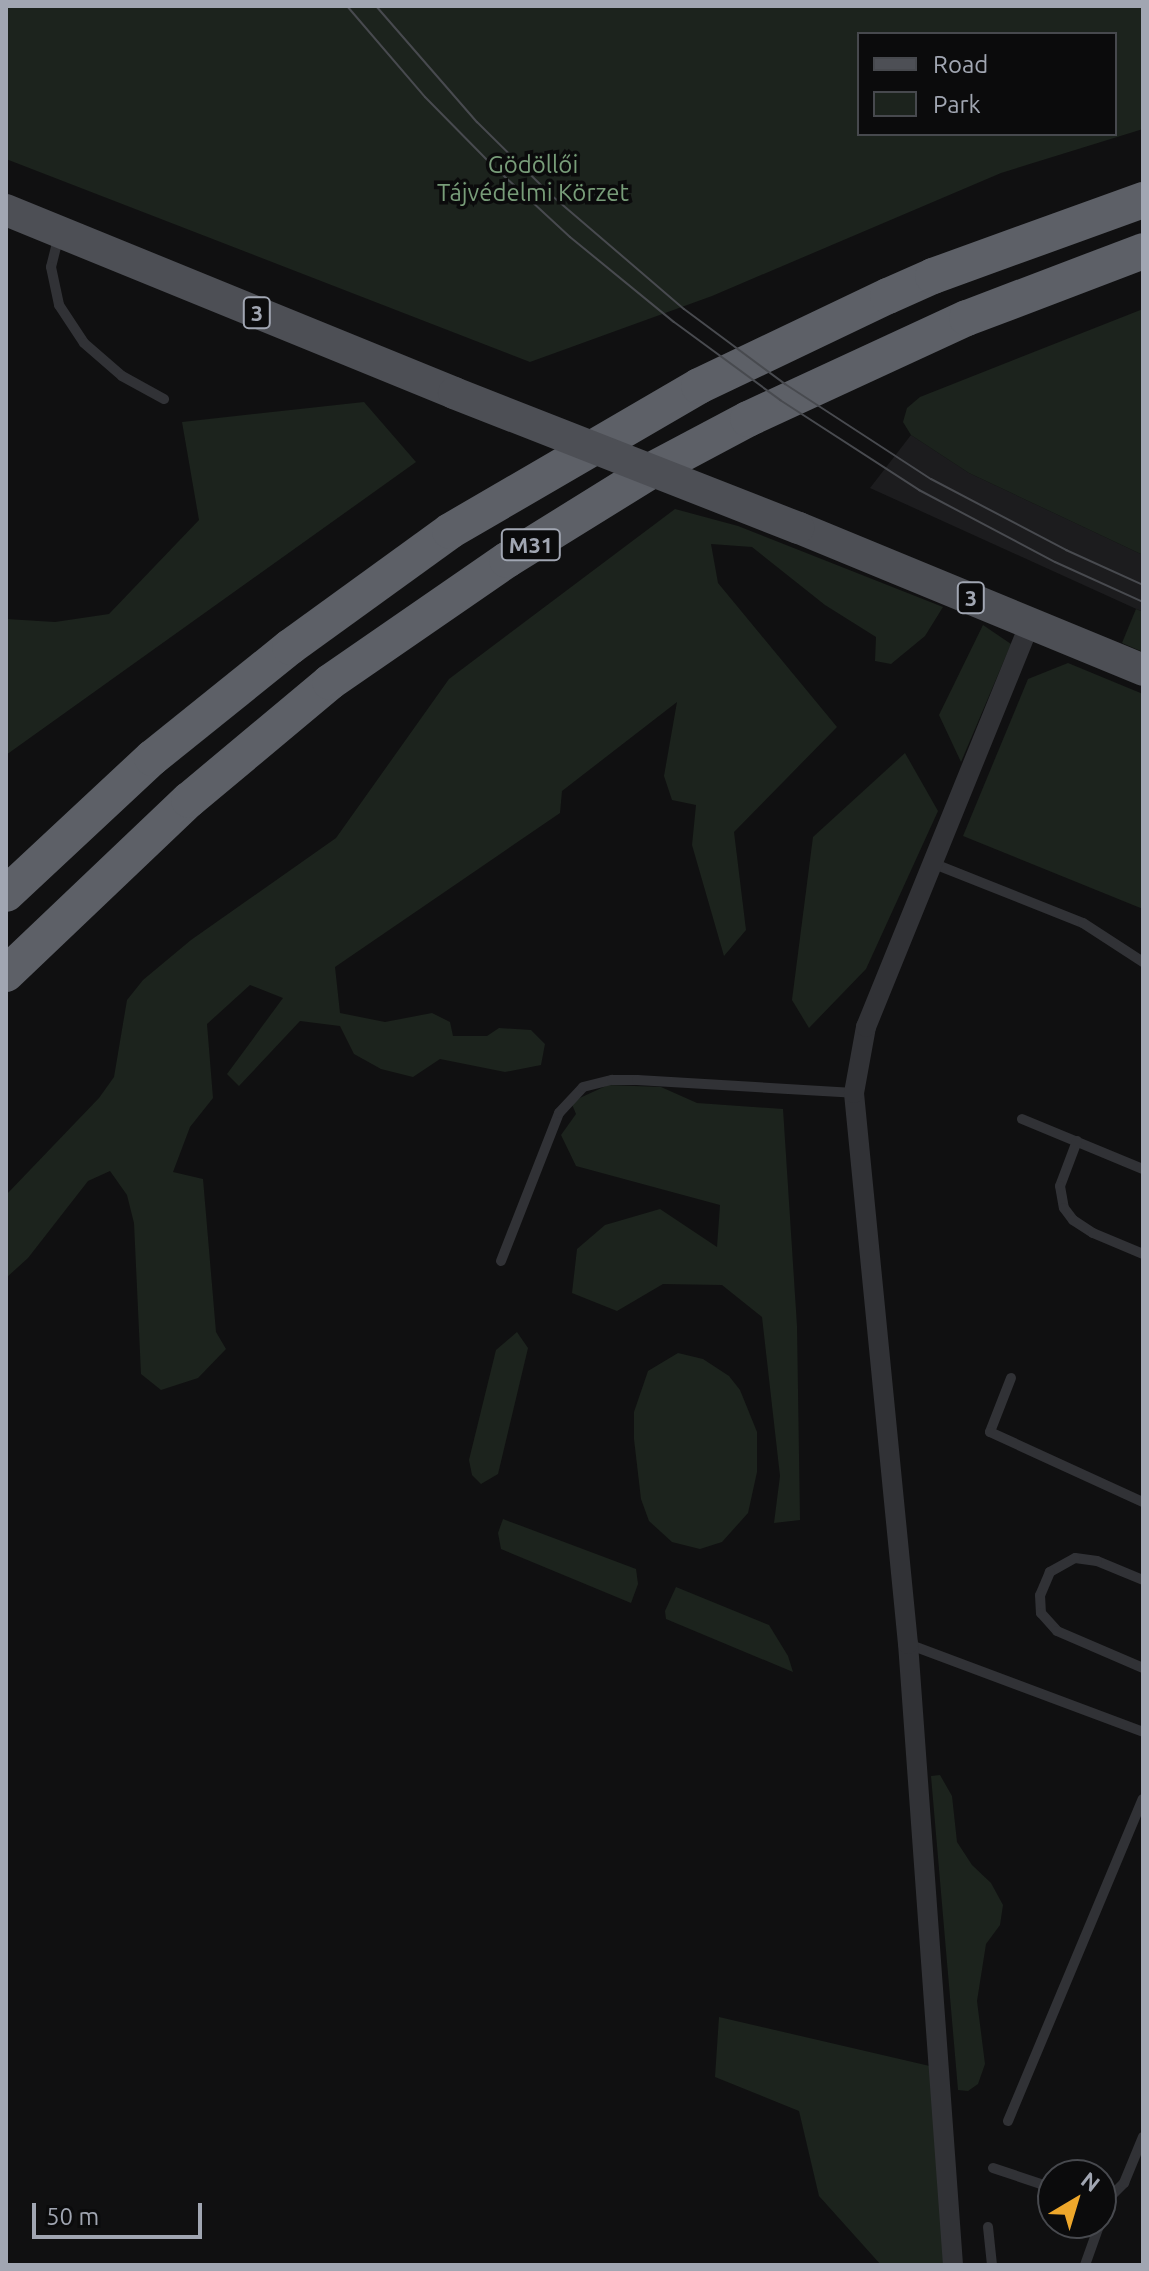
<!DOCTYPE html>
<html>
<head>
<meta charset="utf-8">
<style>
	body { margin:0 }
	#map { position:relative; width:1149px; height:2271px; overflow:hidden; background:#101011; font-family:Ubuntu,sans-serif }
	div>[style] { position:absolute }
	.built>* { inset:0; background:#1c1c1e }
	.green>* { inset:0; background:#1c231d }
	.lane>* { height:10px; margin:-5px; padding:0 5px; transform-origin:5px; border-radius:5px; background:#313236 }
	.street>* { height:20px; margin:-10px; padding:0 10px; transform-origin:10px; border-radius:10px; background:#313236 }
	.primary>* { height:32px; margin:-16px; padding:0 16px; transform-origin:16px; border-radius:16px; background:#4d4f55 }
	.highway>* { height:36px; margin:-18px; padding:0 18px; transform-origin:18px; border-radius:18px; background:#5d6067 }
	.tram>* { height:2px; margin:-1px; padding:0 1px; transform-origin:1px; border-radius:1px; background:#484a4f }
	.primary-bridge>* { height:32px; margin:-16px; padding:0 16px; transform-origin:16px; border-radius:16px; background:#4d4f55 }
	span { translate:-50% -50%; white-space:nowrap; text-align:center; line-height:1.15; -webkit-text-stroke:7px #0b0b0c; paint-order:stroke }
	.shield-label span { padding:2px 6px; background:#0b0b0c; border:2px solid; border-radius:6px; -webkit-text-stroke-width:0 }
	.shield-label { font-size:22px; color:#a1a6b2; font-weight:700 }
	.park-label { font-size:24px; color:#789d79 }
	.frame { position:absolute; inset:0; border:8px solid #a1a6b2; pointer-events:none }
	.legend { position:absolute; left:857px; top:32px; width:260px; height:104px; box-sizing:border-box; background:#0b0b0c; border:2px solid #47494e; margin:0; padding:10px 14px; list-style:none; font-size:24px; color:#a1a6b2 }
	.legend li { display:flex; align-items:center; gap:16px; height:40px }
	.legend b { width:40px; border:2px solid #47494e }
	.north { position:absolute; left:1037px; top:2159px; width:80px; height:80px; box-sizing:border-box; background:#0b0b0c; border:2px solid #47494e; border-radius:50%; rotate:38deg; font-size:22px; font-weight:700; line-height:32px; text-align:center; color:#a1a6b2 }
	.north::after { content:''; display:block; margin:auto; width:28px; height:36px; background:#eea72b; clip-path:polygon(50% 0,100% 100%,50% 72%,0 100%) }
	.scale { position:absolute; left:32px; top:2203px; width:170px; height:36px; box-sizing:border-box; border:4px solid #a1a6b2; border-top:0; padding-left:10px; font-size:24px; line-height:28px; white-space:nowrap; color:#a1a6b2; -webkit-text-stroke:6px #0b0b0c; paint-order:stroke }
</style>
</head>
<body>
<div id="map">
	<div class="built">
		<div style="clip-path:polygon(911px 435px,969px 473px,1143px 555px,1143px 612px,870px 488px)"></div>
	</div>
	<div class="green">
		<div style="clip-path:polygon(evenodd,6px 6px,1143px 6px,1143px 129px,1001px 173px,712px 296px,530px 362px,6px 159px,6px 6px,859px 34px,1115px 34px,1115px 134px,859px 134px,859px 34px)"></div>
		<div style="clip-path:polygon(1143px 309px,1143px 555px,969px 473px,911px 435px,903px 422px,907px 408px,920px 397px)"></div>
		<div style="clip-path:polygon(364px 402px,416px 462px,6px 755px,6px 619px,55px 622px,109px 614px,199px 520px,182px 422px)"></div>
		<div style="clip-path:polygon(675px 509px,738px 526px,943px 607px,925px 636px,891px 664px,875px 661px,876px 637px,825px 605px,752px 547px,711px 544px,718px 583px,837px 727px,734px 832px,746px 930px,724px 956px,692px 845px,696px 805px,672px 800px,664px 776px,677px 702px,562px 791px,560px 813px,335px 967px,340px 1013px,385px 1022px,432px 1013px,450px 1022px,453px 1036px,487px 1036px,499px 1028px,531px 1030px,545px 1044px,541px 1065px,505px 1072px,440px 1059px,413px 1077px,381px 1069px,354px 1054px,340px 1026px,300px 1021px,239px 1086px,227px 1074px,283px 998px,250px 985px,207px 1024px,213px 1098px,190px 1127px,173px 1172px,203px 1179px,216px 1332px,226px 1349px,198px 1378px,161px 1390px,141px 1374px,134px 1223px,127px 1195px,110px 1171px,88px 1181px,28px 1258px,6px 1278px,6px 1195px,99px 1098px,114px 1077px,127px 1000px,143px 980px,191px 940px,336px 838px,449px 679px)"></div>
		<div style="clip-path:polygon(1136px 609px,1143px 612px,1143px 652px,1122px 643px)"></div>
		<div style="clip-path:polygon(983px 625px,1011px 644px,961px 762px,939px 715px)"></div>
		<div style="clip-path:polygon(1068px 663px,1143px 694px,1143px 909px,963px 836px,1028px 679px)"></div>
		<div style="clip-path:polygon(905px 753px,938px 811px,866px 969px,809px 1028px,792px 1000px,813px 837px)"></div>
		<div style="clip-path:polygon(608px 1085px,661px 1087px,697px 1103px,783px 1109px,797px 1326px,800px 1520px,774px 1523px,780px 1476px,762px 1317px,722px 1285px,663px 1284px,617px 1311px,572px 1293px,577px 1249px,605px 1225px,660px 1209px,717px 1247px,720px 1205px,576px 1166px,561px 1135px,576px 1114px,571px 1102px)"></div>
		<div style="clip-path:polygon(517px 1332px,528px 1348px,498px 1474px,481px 1484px,472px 1475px,469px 1460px,496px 1350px)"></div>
		<div style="clip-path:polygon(678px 1353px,703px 1359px,729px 1376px,740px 1390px,757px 1432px,757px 1472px,748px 1513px,722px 1542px,700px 1549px,672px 1542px,649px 1521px,641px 1499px,634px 1439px,634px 1412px,648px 1371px)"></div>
		<div style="clip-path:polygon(503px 1519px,636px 1569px,638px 1584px,631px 1603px,501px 1549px,498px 1533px)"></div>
		<div style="clip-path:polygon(676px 1587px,769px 1625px,788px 1656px,793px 1672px,666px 1619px,665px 1611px)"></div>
		<div style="clip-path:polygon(940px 1775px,952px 1796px,957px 1842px,972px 1865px,991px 1883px,1003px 1905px,1000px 1925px,986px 1944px,977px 2001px,985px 2064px,978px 2084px,968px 2091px,958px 2090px,931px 1776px)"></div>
		<div style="clip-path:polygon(719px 2017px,934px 2067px,946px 2265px,881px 2265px,819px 2196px,799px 2111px,715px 2077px)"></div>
	</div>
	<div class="lane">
		<div style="left:59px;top:235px;width:33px;rotate:104deg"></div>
		<div style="left:51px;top:267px;width:39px;rotate:78deg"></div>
		<div style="left:59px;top:305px;width:45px;rotate:56.7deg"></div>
		<div style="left:84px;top:343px;width:50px;rotate:41deg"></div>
		<div style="left:122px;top:376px;width:48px;rotate:28.7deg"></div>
		<div style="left:932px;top:863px;width:162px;rotate:21.7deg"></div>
		<div style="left:1083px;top:923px;width:72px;rotate:33deg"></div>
		<div style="left:1022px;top:1119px;width:131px;rotate:22.5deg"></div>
		<div style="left:1077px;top:1141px;width:48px;rotate:110.7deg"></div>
		<div style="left:1060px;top:1186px;width:22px;rotate:80deg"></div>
		<div style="left:1064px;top:1208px;width:15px;rotate:53deg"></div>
		<div style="left:1073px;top:1220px;width:24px;rotate:33deg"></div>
		<div style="left:1093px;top:1233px;width:54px;rotate:22.8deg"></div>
		<div style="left:501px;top:1261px;width:159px;rotate:-68.6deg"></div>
		<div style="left:559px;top:1113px;width:35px;rotate:-47deg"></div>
		<div style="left:583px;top:1087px;width:30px;rotate:-14deg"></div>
		<div style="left:612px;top:1080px;width:25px"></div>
		<div style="left:637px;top:1080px;width:217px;rotate:3.4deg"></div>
		<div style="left:1011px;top:1378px;width:58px;rotate:111.3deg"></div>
		<div style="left:990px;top:1432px;width:168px;rotate:24.6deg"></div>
		<div style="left:1143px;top:1580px;width:50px;rotate:-157.6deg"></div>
		<div style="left:1097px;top:1561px;width:22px;rotate:-172deg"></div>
		<div style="left:1075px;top:1558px;width:29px;rotate:151deg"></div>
		<div style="left:1050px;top:1572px;width:25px;rotate:113deg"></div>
		<div style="left:1040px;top:1595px;width:18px;rotate:87deg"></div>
		<div style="left:1041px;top:1613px;width:24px;rotate:48deg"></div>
		<div style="left:1057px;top:1631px;width:94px;rotate:23.3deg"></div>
		<div style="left:908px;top:1644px;width:251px;rotate:20.5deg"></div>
		<div style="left:1008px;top:2121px;width:349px;rotate:-67.3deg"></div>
		<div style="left:993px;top:2168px;width:63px;rotate:18.4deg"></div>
		<div style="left:1101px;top:2220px;width:22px;rotate:-72deg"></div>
		<div style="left:1108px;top:2199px;width:23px;rotate:-45deg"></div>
		<div style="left:1124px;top:2183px;width:50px;rotate:-67.6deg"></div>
		<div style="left:988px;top:2227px;width:38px;rotate:84deg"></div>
		<div style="left:1085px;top:2265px;width:45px;rotate:-70.3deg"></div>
	</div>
	<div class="street">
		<div style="left:953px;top:2265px;width:623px;rotate:-94.14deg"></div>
		<div style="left:908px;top:1644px;width:554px;rotate:-95.6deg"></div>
		<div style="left:854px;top:1093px;width:67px;rotate:-79.7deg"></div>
		<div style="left:866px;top:1027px;width:436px;rotate:-67.9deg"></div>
	</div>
	<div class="primary">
		<div style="left:6px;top:210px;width:484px;rotate:22.2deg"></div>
		<div style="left:799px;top:528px;width:372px;rotate:22.4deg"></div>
	</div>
	<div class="highway">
		<div style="left:6px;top:894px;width:200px;rotate:-43deg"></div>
		<div style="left:152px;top:758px;width:177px;rotate:-38.8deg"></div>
		<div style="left:290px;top:647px;width:198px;rotate:-35.9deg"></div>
		<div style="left:450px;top:531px;width:288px;rotate:-30.2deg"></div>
		<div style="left:699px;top:386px;width:209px;rotate:-25.5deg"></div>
		<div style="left:888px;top:296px;width:49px;rotate:-24deg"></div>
		<div style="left:933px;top:276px;width:223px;rotate:-19.9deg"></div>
		<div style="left:6px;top:974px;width:253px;rotate:-43.6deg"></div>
		<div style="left:189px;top:800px;width:184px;rotate:-39.9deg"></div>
		<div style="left:330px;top:682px;width:215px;rotate:-34.6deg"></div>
		<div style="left:507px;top:560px;width:171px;rotate:-31.8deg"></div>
		<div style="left:652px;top:470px;width:109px;rotate:-28deg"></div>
		<div style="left:748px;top:419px;width:241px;rotate:-24.8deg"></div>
		<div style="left:967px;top:318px;width:188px;rotate:-20.8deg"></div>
	</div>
	<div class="tram">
		<div style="left:347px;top:6px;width:120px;rotate:49.4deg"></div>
		<div style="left:425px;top:97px;width:93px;rotate:45.4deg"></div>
		<div style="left:490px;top:163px;width:109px;rotate:42.8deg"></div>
		<div style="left:570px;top:237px;width:134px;rotate:39.3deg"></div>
		<div style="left:674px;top:322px;width:132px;rotate:36.3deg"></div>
		<div style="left:780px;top:400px;width:166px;rotate:32.9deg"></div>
		<div style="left:919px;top:490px;width:154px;rotate:27.9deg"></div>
		<div style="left:1055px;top:562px;width:97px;rotate:24.4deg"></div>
		<div style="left:376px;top:6px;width:154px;rotate:49deg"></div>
		<div style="left:477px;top:122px;width:104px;rotate:44.6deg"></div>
		<div style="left:551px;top:195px;width:175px;rotate:40.6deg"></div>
		<div style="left:684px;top:309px;width:126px;rotate:36.6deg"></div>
		<div style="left:785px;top:384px;width:174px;rotate:33.1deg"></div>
		<div style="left:931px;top:479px;width:153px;rotate:27.7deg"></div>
		<div style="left:1066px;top:550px;width:85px;rotate:24.4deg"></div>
	</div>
	<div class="primary-bridge">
		<div style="left:454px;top:393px;width:370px;rotate:21.4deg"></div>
	</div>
	<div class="shield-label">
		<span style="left:257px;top:313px">3</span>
		<span style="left:531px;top:545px">M31</span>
		<span style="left:971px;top:598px">3</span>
	</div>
	<div class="park-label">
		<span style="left:533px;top:179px">Gödöllői<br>Tájvédelmi Körzet</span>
	</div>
	<div class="frame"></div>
	<ul class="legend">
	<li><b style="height:10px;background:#4d4f55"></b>Road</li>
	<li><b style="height:22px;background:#1c231d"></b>Park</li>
	</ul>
	<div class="north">N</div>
	<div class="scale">50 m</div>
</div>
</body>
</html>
